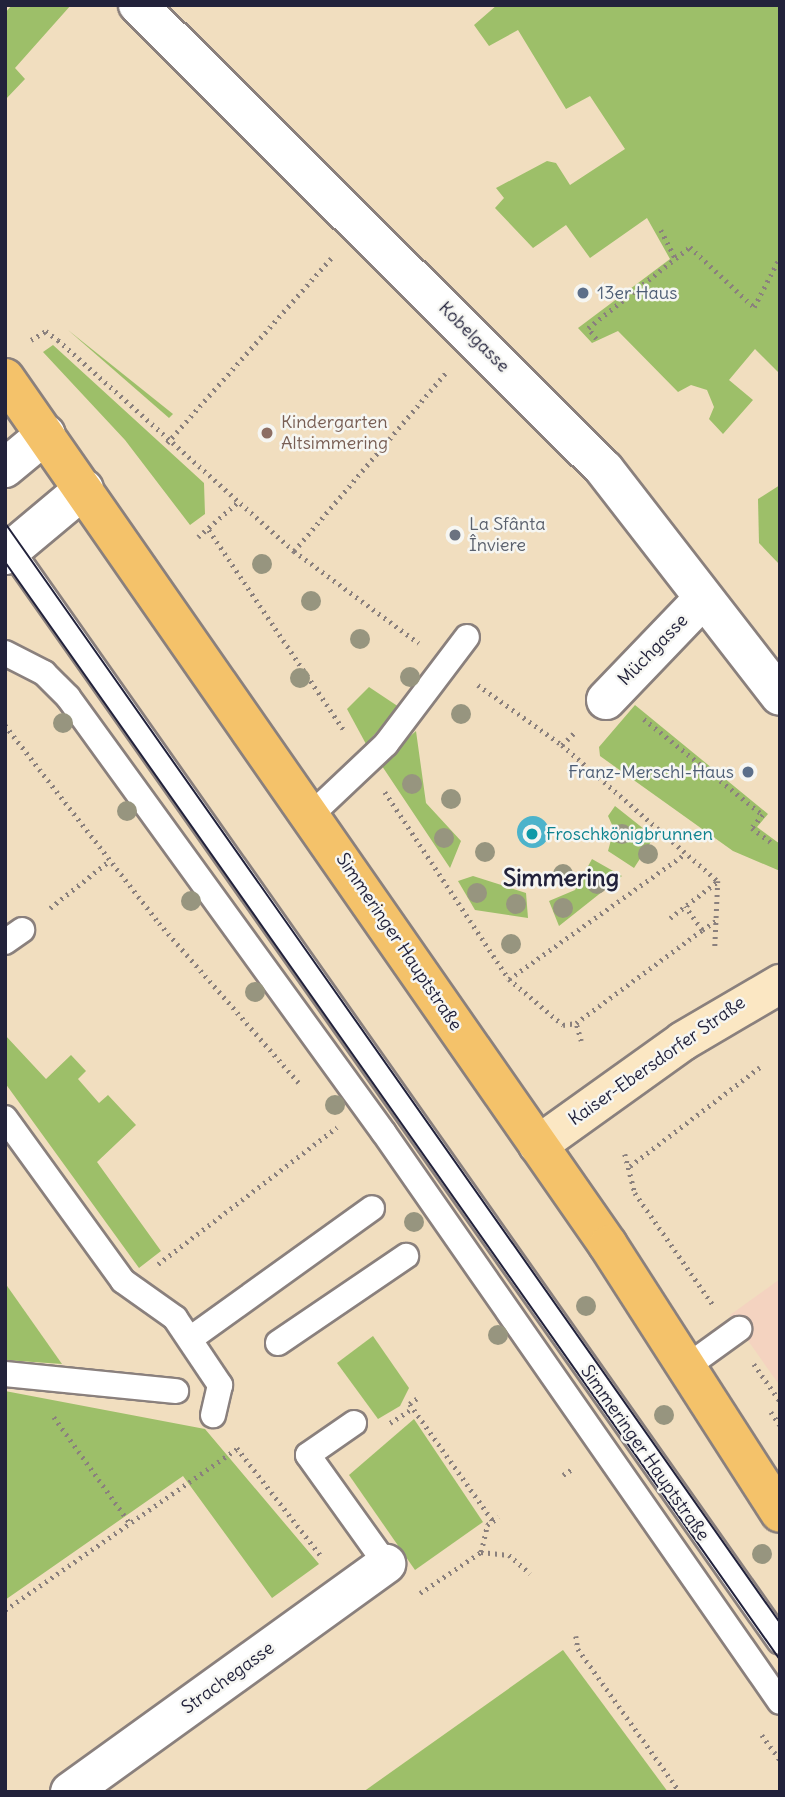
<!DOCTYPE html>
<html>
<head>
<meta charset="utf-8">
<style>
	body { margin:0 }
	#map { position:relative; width:785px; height:1797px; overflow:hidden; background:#f1debf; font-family:Delius,sans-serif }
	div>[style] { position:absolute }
	.built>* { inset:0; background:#f4d3c0 }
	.green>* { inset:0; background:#9dbf69 }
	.water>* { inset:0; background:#4cb3cb }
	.round { border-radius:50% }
	.path>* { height:4.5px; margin-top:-2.25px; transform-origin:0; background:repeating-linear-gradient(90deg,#8a807d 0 2px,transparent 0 7px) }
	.roads { filter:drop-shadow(2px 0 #8a807d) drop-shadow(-2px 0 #8a807d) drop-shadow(0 2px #8a807d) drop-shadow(0 -2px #8a807d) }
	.lane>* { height:24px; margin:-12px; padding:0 12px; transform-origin:12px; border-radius:12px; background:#fff }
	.street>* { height:38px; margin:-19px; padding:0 19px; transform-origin:19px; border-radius:19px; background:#fff }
	.secondary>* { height:38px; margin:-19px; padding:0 19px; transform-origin:19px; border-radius:19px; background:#fbe7c3 }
	.primary>* { height:38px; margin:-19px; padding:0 19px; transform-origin:19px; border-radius:19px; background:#f4c26a }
	.tram>* { height:2px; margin:-1px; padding:0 1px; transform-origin:1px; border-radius:1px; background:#22223b }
	.trees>* { width:20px; height:20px; margin:-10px; border-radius:50%; background:#97957f }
	.dots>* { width:19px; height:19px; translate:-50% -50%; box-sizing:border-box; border:4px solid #f6f6f2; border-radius:50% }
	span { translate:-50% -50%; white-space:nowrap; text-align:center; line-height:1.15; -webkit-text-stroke:5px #f6f6f2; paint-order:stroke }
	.service-label { font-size:18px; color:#4e5e75 }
	.left { translate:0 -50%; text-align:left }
	.right { translate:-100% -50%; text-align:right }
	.street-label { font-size:18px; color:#22223b }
	.education-label { font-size:18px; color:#785e54 }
	.worship-label { font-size:18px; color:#5b616d }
	.culture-label { font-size:18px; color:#0d838f }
	.district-label { font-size:24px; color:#22223b; font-weight:700 }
	.frame { position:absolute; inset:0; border:7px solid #22223b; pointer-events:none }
</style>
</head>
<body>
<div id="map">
	<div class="built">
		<div style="clip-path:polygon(780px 1279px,780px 1386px,730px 1315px)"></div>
	</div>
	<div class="green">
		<div style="clip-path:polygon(12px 5px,71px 5px,15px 68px,25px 79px,5px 100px,5px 13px)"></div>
		<div style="clip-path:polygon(497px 5px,780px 5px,780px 374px,755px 349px,729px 380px,753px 400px,723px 434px,709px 419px,714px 407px,707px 390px,691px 385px,678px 392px,618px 331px,592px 343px,578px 328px,670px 259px,647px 218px,590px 258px,566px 225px,533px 248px,495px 208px,504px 198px,496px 188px,547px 161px,556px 163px,570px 185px,625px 149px,590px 96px,566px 109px,518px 30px,489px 46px,474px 25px)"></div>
		<div style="clip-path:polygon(68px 330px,173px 414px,169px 418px)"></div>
		<div style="clip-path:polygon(53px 345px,204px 483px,205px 514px,190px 525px,125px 440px,43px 352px)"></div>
		<div style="clip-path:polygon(780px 485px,780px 565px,759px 543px,758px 499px)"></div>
		<div style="clip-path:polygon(369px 687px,399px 707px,366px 744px,347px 709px)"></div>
		<div style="clip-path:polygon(635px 705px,768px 814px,757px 827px,780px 844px,780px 871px,733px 851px,600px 756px,599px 747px)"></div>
		<div style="clip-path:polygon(416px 731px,426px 803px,461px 841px,450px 868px,380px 763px)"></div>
		<div style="clip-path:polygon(615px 806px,654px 837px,634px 868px,608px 851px,614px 829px,608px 816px)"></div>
		<div style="clip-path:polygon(592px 859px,622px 876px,559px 926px,549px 901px,575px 890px)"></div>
		<div style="clip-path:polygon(473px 876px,526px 893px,528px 918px,475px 910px,458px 881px)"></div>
		<div style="clip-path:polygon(5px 1035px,46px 1079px,71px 1055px,86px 1071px,78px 1079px,99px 1103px,108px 1095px,136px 1125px,97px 1162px,161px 1251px,139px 1268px,5px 1083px)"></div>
		<div style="clip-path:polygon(5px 1283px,62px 1364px,5px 1360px)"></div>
		<div style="clip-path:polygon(373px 1336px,409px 1388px,400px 1406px,378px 1419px,337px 1363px)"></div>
		<div style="clip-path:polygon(5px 1391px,205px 1429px,319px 1564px,272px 1598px,183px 1476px,5px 1600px)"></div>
		<div style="clip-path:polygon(414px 1419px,483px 1522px,415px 1570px,349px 1475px)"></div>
		<div style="clip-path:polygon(563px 1650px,668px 1792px,363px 1792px)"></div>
	</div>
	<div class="water">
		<div class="round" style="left:517px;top:816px;width:32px;height:32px"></div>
	</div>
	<div class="path">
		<div style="left:661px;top:230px;width:33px;rotate:63deg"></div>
		<div style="left:596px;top:339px;width:14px;rotate:-126deg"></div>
		<div style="left:588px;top:328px;width:130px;rotate:-38.5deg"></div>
		<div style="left:690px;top:247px;width:88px;rotate:43.2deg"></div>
		<div style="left:754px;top:307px;width:56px;rotate:-62.5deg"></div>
		<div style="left:31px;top:340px;width:17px;rotate:-31deg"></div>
		<div style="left:46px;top:331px;width:15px;rotate:37deg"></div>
		<div style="left:58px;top:340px;width:317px;rotate:41.8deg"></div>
		<div style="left:294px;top:551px;width:155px;rotate:36.4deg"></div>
		<div style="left:167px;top:443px;width:247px;rotate:-48.4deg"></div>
		<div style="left:209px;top:530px;width:244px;rotate:56deg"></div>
		<div style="left:198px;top:537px;width:55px;rotate:-41.3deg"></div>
		<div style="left:294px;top:551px;width:236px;rotate:-49.6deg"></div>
		<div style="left:478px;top:685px;width:103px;rotate:35.5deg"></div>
		<div style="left:562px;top:745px;width:207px;rotate:41.1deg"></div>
		<div style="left:644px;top:719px;width:153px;rotate:38.9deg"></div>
		<div style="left:763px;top:815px;width:17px;rotate:130deg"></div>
		<div style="left:752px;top:828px;width:25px;rotate:37deg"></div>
		<div style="left:5px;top:725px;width:251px;rotate:52.1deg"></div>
		<div style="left:159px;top:923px;width:213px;rotate:48.8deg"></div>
		<div style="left:562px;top:745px;width:20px;rotate:-45deg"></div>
		<div style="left:385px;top:792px;width:224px;rotate:56.5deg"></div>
		<div style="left:509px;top:979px;width:71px;rotate:40.4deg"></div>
		<div style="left:563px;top:1025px;width:13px;rotate:-9deg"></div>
		<div style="left:50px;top:908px;width:75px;rotate:-38.5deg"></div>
		<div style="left:670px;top:918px;width:61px;rotate:-37.6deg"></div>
		<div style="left:718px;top:881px;width:66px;rotate:92.6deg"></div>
		<div style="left:702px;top:930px;width:17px;rotate:-33deg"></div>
		<div style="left:509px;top:979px;width:217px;rotate:-35.4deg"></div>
		<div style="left:581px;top:1041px;width:19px;rotate:-106deg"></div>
		<div style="left:576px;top:1023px;width:157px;rotate:-36.4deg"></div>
		<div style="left:702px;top:930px;width:29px;rotate:-126deg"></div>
		<div style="left:625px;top:1154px;width:40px;rotate:75.6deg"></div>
		<div style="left:635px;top:1193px;width:136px;rotate:55.1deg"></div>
		<div style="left:630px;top:1166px;width:163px;rotate:-37.3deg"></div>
		<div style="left:158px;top:1264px;width:225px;rotate:-37.4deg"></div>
		<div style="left:754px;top:1364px;width:45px;rotate:54.9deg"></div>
		<div style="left:417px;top:1399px;width:9px;rotate:144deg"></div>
		<div style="left:410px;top:1404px;width:143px;rotate:54.6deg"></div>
		<div style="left:771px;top:1412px;width:16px;rotate:55deg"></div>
		<div style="left:54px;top:1417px;width:130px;rotate:54.4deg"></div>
		<div style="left:390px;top:1423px;width:27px;rotate:-33deg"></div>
		<div style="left:237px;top:1448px;width:138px;rotate:52.1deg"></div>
		<div style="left:563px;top:1475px;width:11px;rotate:-34deg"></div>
		<div style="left:481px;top:1552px;width:28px;rotate:6deg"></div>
		<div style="left:509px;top:1555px;width:28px;rotate:41deg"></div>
		<div style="left:420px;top:1593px;width:73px;rotate:-33.9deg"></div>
		<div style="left:481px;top:1552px;width:28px;rotate:-77deg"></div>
		<div style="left:487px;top:1525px;width:14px;rotate:-34deg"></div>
		<div style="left:5px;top:1610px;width:282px;rotate:-34.8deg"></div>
		<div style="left:576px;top:1636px;width:13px;rotate:81deg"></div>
		<div style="left:578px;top:1649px;width:176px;rotate:54.5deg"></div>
		<div style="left:762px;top:1735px;width:31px;rotate:54deg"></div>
	</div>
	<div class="roads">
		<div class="lane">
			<div style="left:5px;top:541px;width:1346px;rotate:54.86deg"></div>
			<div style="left:5px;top:653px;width:44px;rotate:27.1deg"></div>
			<div style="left:44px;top:673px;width:34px;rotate:45deg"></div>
			<div style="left:68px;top:697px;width:538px;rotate:54.07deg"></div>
			<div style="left:384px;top:1133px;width:693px;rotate:55.16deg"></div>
			<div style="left:312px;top:814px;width:102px;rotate:-43.4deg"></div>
			<div style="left:386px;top:744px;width:134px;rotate:-52.9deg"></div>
			<div style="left:5px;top:942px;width:21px;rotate:-35deg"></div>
			<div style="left:5px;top:1118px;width:201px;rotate:54.1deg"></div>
			<div style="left:123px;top:1281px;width:64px;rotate:35.4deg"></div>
			<div style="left:175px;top:1318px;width:81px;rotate:56.1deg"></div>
			<div style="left:220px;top:1385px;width:31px;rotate:103deg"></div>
			<div style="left:190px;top:1339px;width:224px;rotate:-35.7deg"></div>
			<div style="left:278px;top:1343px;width:155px;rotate:-34.2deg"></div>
			<div style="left:685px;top:1368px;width:67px;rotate:-35.8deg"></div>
			<div style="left:5px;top:1374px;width:172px;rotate:5.7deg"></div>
			<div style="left:354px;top:1423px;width:56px;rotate:145.2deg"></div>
			<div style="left:308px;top:1455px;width:134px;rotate:54.4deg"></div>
		</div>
		<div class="street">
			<div style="left:138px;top:5px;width:658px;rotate:44.88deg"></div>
			<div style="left:604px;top:469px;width:287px;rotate:52.2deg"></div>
			<div style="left:5px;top:468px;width:53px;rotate:-39.7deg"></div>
			<div style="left:5px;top:555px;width:103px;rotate:-39.9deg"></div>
			<div style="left:606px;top:700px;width:137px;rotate:-46.2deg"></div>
			<div style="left:70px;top:1792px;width:390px;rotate:-35.8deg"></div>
		</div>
		<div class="secondary">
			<div style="left:538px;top:1145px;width:178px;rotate:-35.6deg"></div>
			<div style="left:683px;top:1041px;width:113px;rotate:-30.4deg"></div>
		</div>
		<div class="primary">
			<div style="left:5px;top:378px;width:1056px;rotate:55.18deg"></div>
			<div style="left:608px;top:1245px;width:318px;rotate:57.3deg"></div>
		</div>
	</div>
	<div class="tram">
		<div style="left:5px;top:523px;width:1346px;rotate:54.83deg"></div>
		<div style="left:5px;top:562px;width:1344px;rotate:54.78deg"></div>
	</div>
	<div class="trees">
		<div style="left:262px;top:564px"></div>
		<div style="left:311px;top:601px"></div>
		<div style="left:360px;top:639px"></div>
		<div style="left:410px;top:677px"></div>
		<div style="left:300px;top:678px"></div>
		<div style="left:461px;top:714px"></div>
		<div style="left:63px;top:723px"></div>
		<div style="left:412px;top:784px"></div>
		<div style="left:451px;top:799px"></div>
		<div style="left:127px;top:811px"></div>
		<div style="left:622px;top:834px"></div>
		<div style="left:444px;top:838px"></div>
		<div style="left:485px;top:852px"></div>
		<div style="left:648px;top:854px"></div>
		<div style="left:563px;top:874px"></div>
		<div style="left:597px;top:884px"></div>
		<div style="left:477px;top:893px"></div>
		<div style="left:191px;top:901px"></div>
		<div style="left:516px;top:904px"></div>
		<div style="left:563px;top:908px"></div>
		<div style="left:511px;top:944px"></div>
		<div style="left:255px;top:992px"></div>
		<div style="left:335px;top:1105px"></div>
		<div style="left:414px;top:1222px"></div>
		<div style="left:586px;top:1306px"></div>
		<div style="left:498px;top:1335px"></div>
		<div style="left:664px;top:1415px"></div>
		<div style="left:762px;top:1554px"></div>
	</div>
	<div class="dots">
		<div style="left:583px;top:293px;background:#5c6f8a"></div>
		<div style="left:267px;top:433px;background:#8d6e63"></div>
		<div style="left:455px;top:535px;background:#6b7280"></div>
		<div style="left:748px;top:772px;background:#5c6f8a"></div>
		<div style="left:532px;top:834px;background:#0f9aa8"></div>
	</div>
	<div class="service-label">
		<span class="left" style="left:597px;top:293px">13er Haus</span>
		<span class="right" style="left:734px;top:772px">Franz-Merschl-Haus</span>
	</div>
	<div class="street-label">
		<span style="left:474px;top:337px;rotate:45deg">Kobelgasse</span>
		<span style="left:653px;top:650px;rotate:-46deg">Müchgasse</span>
		<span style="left:399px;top:942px;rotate:56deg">Simmeringer Hauptstraße</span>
		<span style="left:657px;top:1061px;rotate:-35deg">Kaiser-Ebersdorfer Straße</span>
		<span style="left:645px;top:1453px;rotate:55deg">Simmeringer Hauptstraße</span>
		<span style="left:228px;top:1678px;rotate:-36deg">Strachegasse</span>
	</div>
	<div class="education-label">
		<span class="left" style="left:281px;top:433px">Kindergarten<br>Altsimmering</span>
	</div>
	<div class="worship-label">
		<span class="left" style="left:469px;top:535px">La Sfânta<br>Înviere</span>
	</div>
	<div class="culture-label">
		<span class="left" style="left:546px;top:834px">Froschkönigbrunnen</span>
	</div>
	<div class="district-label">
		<span style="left:561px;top:878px">Simmering</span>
	</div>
	<div class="frame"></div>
</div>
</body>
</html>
